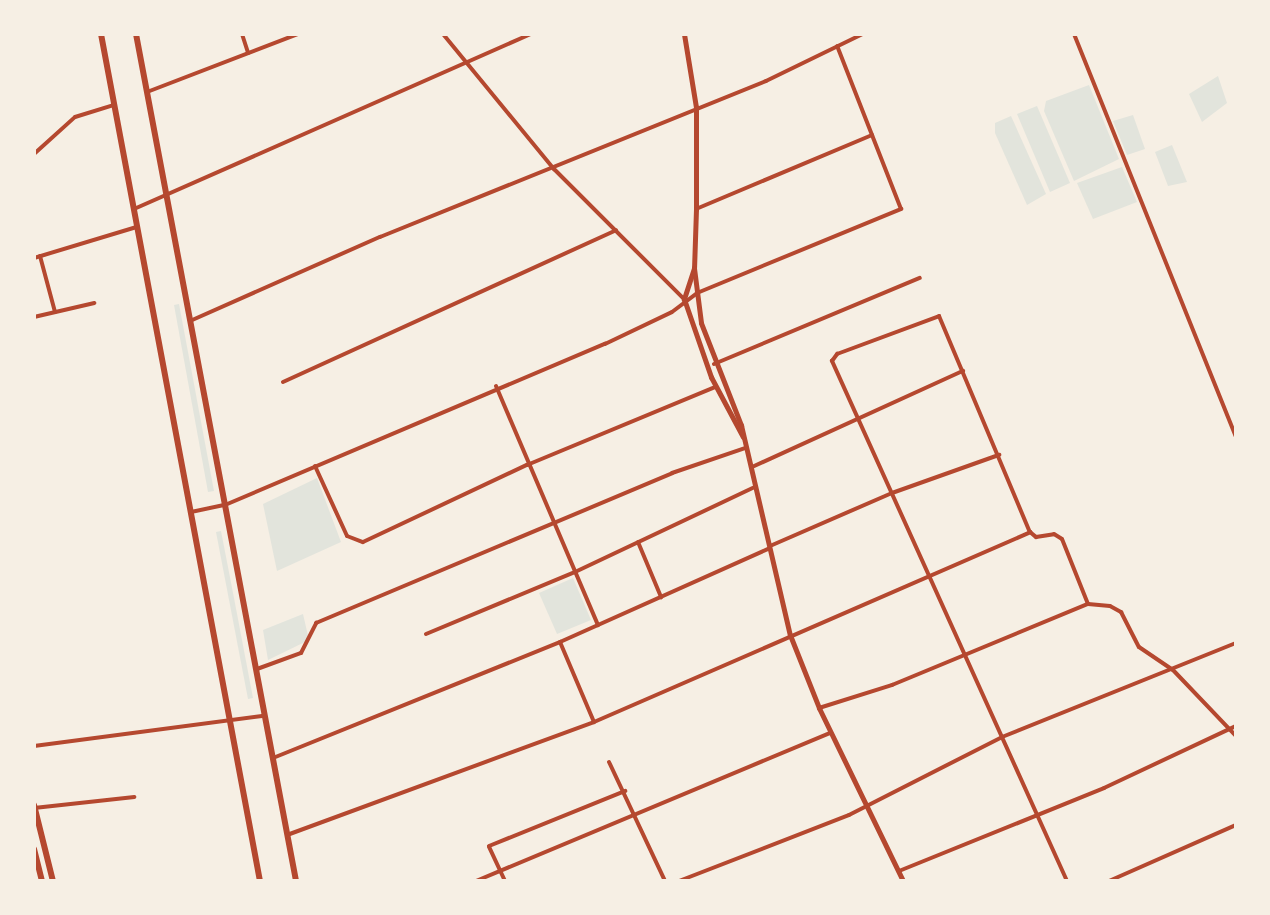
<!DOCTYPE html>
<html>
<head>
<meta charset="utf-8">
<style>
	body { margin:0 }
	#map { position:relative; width:1270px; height:915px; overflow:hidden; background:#f6efe4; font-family:Overpass,sans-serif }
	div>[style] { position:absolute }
	.green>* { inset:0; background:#e2e4dc }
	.minor>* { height:4px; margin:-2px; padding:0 2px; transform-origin:2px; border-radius:2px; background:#b5482f }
	.tertiary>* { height:5px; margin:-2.5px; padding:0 2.5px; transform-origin:2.5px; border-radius:2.5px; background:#b5482f }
	.primary>* { height:6px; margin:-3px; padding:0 3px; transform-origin:3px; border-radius:3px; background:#b5482f }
	.trunk>* { height:6px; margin:-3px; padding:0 3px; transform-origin:3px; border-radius:3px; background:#b5482f }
	span { translate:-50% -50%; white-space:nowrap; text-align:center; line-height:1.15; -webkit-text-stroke:8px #f6efe4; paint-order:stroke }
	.frame { position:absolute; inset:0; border:36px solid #f6efe4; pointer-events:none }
</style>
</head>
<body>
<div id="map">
	<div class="green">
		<div style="clip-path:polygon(1218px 76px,1227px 103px,1202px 122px,1189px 94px)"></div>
		<div style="clip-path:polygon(1089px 85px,1119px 159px,1074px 181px,1044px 111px,1046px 101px)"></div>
		<div style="clip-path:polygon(1037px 106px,1070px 183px,1050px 192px,1017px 114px)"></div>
		<div style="clip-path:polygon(1133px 115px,1145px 149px,1127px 155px,1113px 121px)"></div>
		<div style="clip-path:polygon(1011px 116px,1046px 194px,1027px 205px,995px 133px,995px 123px)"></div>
		<div style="clip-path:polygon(1172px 145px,1187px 182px,1168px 186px,1155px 152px)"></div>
		<div style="clip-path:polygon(1122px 167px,1137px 202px,1093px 219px,1077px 183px)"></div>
		<div style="clip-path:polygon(179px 304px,214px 491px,208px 492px,174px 305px)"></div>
		<div style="clip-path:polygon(317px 478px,341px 542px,277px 571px,263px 504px)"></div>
		<div style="clip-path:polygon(221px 531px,234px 598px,253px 698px,248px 699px,216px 532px)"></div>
		<div style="clip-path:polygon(573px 578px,591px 620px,557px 634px,539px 593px)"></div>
		<div style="clip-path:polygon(303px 614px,309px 640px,268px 660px,263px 630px)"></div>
	</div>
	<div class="minor">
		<div style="left:242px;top:34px;width:20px;rotate:72deg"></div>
		<div style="left:443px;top:34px;width:175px;rotate:50.6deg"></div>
		<div style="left:554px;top:169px;width:184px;rotate:45deg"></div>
		<div style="left:1074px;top:34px;width:433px;rotate:68.1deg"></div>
		<div style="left:147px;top:92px;width:162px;rotate:-21deg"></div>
		<div style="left:34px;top:154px;width:55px;rotate:-42.1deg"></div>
		<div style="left:75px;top:117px;width:41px;rotate:-17.1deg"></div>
		<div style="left:134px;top:209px;width:433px;rotate:-23.8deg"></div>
		<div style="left:696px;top:209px;width:191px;rotate:-22.8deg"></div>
		<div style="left:40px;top:256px;width:58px;rotate:75deg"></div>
		<div style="left:34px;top:258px;width:108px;rotate:-16.8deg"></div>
		<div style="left:34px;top:317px;width:62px;rotate:-13.1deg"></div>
		<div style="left:190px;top:321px;width:208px;rotate:-23.9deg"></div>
		<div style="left:380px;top:237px;width:416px;rotate:-22deg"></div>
		<div style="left:766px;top:81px;width:108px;rotate:-25.9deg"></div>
		<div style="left:714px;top:364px;width:223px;rotate:-22.7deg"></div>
		<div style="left:283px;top:382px;width:366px;rotate:-24.5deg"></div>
		<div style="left:496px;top:386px;width:260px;rotate:66.9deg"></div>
		<div style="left:315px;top:466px;width:77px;rotate:65.4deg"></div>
		<div style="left:347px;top:536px;width:17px;rotate:21deg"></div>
		<div style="left:363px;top:542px;width:181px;rotate:-25.2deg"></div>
		<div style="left:527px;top:465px;width:204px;rotate:-22.5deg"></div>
		<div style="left:752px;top:467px;width:232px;rotate:-24.5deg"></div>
		<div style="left:191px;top:512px;width:35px;rotate:-12deg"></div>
		<div style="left:225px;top:505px;width:413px;rotate:-23deg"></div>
		<div style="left:605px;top:344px;width:74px;rotate:-25.5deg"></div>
		<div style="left:672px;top:312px;width:31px;rotate:-37deg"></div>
		<div style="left:697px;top:293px;width:221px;rotate:-22.4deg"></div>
		<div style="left:901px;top:209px;width:175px;rotate:-111.4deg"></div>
		<div style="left:638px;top:542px;width:60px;rotate:67.3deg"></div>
		<div style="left:770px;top:546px;width:133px;rotate:-23.5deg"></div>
		<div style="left:892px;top:493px;width:114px;rotate:-19.6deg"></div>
		<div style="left:426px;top:634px;width:161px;rotate:-22.6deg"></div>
		<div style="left:575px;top:572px;width:197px;rotate:-25.3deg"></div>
		<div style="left:560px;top:642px;width:87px;rotate:67deg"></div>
		<div style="left:257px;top:669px;width:47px;rotate:-20deg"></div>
		<div style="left:301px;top:653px;width:34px;rotate:-63deg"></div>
		<div style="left:316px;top:623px;width:386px;rotate:-22.8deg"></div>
		<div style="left:672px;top:473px;width:77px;rotate:-18.9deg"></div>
		<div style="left:819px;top:708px;width:77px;rotate:-17.5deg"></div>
		<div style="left:892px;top:685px;width:212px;rotate:-22.5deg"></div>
		<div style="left:34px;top:746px;width:230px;rotate:-7.5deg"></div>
		<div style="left:273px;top:758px;width:310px;rotate:-22deg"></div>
		<div style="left:560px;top:642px;width:228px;rotate:-24.1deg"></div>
		<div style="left:609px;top:762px;width:132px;rotate:64.8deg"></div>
		<div style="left:34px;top:808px;width:101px;rotate:-6.3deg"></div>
		<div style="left:287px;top:835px;width:327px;rotate:-20.2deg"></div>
		<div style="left:594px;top:722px;width:476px;rotate:-23.5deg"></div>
		<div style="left:899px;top:871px;width:221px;rotate:-22deg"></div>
		<div style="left:1104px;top:788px;width:146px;rotate:-25.2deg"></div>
		<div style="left:476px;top:881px;width:384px;rotate:-22.7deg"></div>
		<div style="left:505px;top:881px;width:38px;rotate:-115deg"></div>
		<div style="left:489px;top:846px;width:147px;rotate:-22deg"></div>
		<div style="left:679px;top:881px;width:182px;rotate:-21.2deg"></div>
		<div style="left:849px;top:815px;width:172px;rotate:-27deg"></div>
		<div style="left:1002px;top:737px;width:252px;rotate:-21.9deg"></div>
		<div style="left:1067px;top:881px;width:571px;rotate:-114.32deg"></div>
		<div style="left:832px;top:361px;width:9px;rotate:-54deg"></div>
		<div style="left:837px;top:354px;width:109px;rotate:-20.4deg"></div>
		<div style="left:939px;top:316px;width:234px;rotate:67.2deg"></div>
		<div style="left:1030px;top:532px;width:8px;rotate:40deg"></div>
		<div style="left:1036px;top:537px;width:18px;rotate:-9deg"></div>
		<div style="left:1054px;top:534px;width:9px;rotate:32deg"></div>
		<div style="left:1062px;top:539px;width:70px;rotate:68.2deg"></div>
		<div style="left:1088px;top:604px;width:22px;rotate:5deg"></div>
		<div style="left:1110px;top:606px;width:13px;rotate:29deg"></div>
		<div style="left:1121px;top:612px;width:39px;rotate:63deg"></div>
		<div style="left:1139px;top:647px;width:41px;rotate:34.1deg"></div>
		<div style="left:1173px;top:670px;width:91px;rotate:46.3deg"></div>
		<div style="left:1109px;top:881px;width:139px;rotate:-23.8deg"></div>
	</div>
	<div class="tertiary">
		<div style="left:684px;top:34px;width:74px;rotate:80.7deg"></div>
		<div style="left:696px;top:107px;width:102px;rotate:90deg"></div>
		<div style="left:696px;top:209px;width:59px;rotate:91.9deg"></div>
		<div style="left:694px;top:268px;width:33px;rotate:108deg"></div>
		<div style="left:684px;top:299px;width:83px;rotate:70.9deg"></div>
		<div style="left:711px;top:377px;width:68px;rotate:61.9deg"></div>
		<div style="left:694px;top:268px;width:55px;rotate:82.7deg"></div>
		<div style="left:701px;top:323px;width:110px;rotate:68.6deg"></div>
		<div style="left:741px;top:425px;width:216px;rotate:76.9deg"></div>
		<div style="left:790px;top:635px;width:79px;rotate:68.3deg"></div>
		<div style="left:819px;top:708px;width:192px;rotate:64.1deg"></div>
	</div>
	<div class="primary">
		<div style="left:34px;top:805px;width:78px;rotate:76deg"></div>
		<div style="left:34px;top:849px;width:33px;rotate:76deg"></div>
	</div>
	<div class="trunk">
		<div style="left:101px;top:34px;width:862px;rotate:79.37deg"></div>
		<div style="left:136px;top:34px;width:862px;rotate:79.3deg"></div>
	</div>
	<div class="frame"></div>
</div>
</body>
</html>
